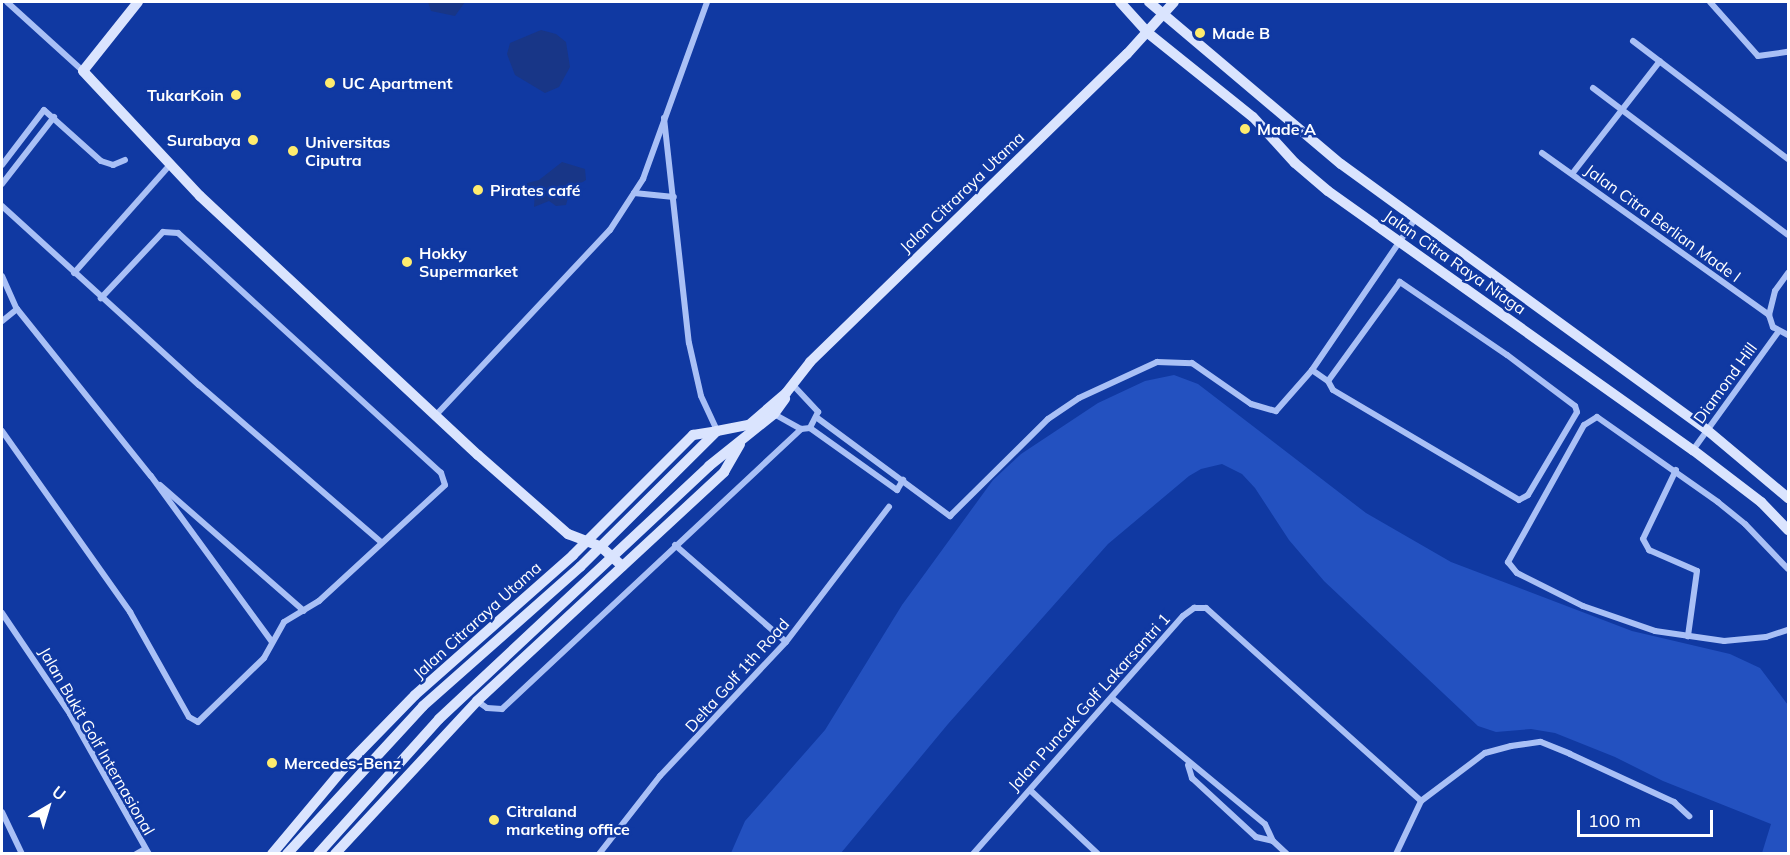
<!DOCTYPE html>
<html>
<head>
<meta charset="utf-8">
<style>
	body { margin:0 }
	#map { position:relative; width:1790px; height:855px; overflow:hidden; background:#1039a2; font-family:Mulish,sans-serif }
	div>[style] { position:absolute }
	.green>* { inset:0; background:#2351c0 }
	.water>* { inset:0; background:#183687 }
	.street>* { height:6px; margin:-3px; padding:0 3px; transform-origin:3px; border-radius:3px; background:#a9c0f6 }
	.secondary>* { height:10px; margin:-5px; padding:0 5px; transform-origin:5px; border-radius:5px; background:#dae4fe }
	.dots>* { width:16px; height:16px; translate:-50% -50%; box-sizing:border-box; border:3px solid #1039a2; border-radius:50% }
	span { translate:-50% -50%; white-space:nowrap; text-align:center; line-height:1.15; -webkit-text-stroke:5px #1039a2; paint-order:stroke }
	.poi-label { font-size:16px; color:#fff; font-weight:700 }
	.left { translate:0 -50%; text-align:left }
	.right { translate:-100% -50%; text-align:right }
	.street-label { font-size:16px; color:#fff }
	.frame { position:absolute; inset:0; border:3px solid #fff; pointer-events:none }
	.north { position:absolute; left:18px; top:777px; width:60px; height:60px; -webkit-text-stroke:4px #1039a2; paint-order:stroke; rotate:38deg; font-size:16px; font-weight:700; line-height:24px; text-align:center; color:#fff }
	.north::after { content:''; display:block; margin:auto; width:21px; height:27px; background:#fff; clip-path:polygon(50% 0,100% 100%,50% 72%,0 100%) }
	.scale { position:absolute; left:1577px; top:810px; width:136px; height:27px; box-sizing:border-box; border:3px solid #fff; border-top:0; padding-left:8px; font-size:18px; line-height:21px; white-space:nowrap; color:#fff; -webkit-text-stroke:4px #1039a2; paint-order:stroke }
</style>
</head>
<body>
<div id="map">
	<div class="green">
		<div style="clip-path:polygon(1174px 375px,1198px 384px,1366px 513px,1451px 562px,1632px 631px,1730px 654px,1760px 668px,1788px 705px,1788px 853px,1762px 853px,1771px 824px,1663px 781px,1615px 757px,1555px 733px,1531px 729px,1496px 732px,1478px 726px,1324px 581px,1289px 540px,1255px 488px,1242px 474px,1222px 464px,1201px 469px,1189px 476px,1108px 544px,948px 724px,841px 853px,731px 853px,745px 821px,825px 730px,902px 605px,993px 480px,1021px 454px,1098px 403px,1145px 381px)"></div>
	</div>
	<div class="water">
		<div style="clip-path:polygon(428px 2px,465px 2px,455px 16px,431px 11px)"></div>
		<div style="clip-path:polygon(541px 30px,556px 34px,566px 42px,570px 67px,559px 87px,545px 93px,515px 75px,507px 54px,510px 43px)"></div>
		<div style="clip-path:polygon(562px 162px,585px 169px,586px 180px,570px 190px,566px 205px,556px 206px,549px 201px,534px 207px,535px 191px,523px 192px,520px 185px,539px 180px)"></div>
	</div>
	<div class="street">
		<div style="left:7px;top:2px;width:103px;rotate:42.2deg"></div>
		<div style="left:1710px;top:2px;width:72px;rotate:48.4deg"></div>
		<div style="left:1758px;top:56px;width:30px;rotate:-8deg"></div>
		<div style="left:1633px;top:41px;width:195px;rotate:37.3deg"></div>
		<div style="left:1593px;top:88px;width:244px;rotate:37deg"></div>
		<div style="left:664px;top:118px;width:226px;rotate:83.7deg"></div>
		<div style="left:689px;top:343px;width:54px;rotate:77.2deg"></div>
		<div style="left:701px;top:396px;width:38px;rotate:65deg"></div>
		<div style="left:1542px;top:153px;width:279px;rotate:35.5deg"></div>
		<div style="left:2px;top:165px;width:69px;rotate:-52.6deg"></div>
		<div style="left:44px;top:110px;width:76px;rotate:41.8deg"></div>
		<div style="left:101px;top:161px;width:13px;rotate:18deg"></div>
		<div style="left:113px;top:165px;width:13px;rotate:-23deg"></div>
		<div style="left:1572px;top:174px;width:143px;rotate:-52.1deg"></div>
		<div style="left:2px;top:184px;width:85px;rotate:-52.2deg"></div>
		<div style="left:634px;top:193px;width:40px;rotate:5.7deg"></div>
		<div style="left:2px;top:206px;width:266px;rotate:42.3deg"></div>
		<div style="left:199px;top:385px;width:240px;rotate:40.8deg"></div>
		<div style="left:74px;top:273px;width:143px;rotate:-48.4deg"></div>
		<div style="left:1788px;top:273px;width:22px;rotate:126deg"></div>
		<div style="left:1775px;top:291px;width:25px;rotate:104deg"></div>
		<div style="left:1769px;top:315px;width:13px;rotate:72deg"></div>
		<div style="left:1773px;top:327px;width:17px;rotate:28deg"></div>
		<div style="left:2px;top:276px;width:36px;rotate:66deg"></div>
		<div style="left:17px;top:309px;width:19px;rotate:141deg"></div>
		<div style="left:17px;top:309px;width:214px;rotate:51.3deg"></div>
		<div style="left:151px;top:476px;width:205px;rotate:53.9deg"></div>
		<div style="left:1312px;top:370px;width:19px;rotate:35deg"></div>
		<div style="left:1328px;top:381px;width:10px;rotate:61deg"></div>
		<div style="left:1333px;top:390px;width:216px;rotate:30.6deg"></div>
		<div style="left:1519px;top:500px;width:10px;rotate:-29deg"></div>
		<div style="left:1528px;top:495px;width:96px;rotate:-59.4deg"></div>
		<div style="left:1577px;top:412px;width:6px;rotate:-108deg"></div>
		<div style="left:1575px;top:406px;width:85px;rotate:-143.1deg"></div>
		<div style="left:1507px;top:355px;width:130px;rotate:-145.7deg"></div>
		<div style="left:1400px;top:282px;width:122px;rotate:126deg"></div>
		<div style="left:793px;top:385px;width:37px;rotate:47deg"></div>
		<div style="left:818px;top:412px;width:18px;rotate:117deg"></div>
		<div style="left:774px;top:414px;width:31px;rotate:29deg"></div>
		<div style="left:801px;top:429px;width:9px;rotate:-6deg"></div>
		<div style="left:810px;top:428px;width:107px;rotate:35.5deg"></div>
		<div style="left:897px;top:490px;width:12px;rotate:-59deg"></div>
		<div style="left:436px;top:415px;width:254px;rotate:-46.8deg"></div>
		<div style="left:610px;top:230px;width:61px;rotate:-57.1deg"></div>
		<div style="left:643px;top:179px;width:188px;rotate:-70.1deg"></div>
		<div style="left:816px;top:417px;width:167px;rotate:36.5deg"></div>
		<div style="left:950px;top:516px;width:138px;rotate:-44.7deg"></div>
		<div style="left:1048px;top:419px;width:37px;rotate:-34deg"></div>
		<div style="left:1079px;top:398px;width:86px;rotate:-24.8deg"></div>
		<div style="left:1157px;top:362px;width:35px;rotate:2deg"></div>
		<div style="left:1192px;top:363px;width:72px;rotate:34.8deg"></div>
		<div style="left:1251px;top:404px;width:26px;rotate:16deg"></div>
		<div style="left:1276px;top:411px;width:55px;rotate:-48.7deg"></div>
		<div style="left:1312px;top:370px;width:183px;rotate:-55.7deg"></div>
		<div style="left:2px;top:431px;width:222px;rotate:54.7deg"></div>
		<div style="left:130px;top:612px;width:120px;rotate:60.7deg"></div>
		<div style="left:189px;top:717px;width:10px;rotate:29deg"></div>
		<div style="left:198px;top:722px;width:92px;rotate:-44.1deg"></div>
		<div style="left:264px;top:658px;width:41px;rotate:-60.9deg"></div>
		<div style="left:284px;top:622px;width:41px;rotate:-31deg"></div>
		<div style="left:319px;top:601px;width:171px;rotate:-42.6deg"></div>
		<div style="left:445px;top:485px;width:13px;rotate:-108deg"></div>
		<div style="left:441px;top:473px;width:356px;rotate:-137.6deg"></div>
		<div style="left:178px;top:233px;width:15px;rotate:-176deg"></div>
		<div style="left:163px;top:232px;width:91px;rotate:133.2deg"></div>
		<div style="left:1693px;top:450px;width:145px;rotate:-54.2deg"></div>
		<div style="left:1676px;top:470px;width:76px;rotate:115.6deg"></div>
		<div style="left:1643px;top:539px;width:13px;rotate:61deg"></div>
		<div style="left:1649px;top:550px;width:52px;rotate:23.6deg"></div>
		<div style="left:1697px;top:571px;width:66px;rotate:97.9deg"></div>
		<div style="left:160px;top:485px;width:191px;rotate:41.2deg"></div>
		<div style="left:675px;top:545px;width:147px;rotate:41.1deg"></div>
		<div style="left:1788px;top:569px;width:62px;rotate:-133.7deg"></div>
		<div style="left:1745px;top:524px;width:35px;rotate:-141deg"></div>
		<div style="left:1718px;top:502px;width:148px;rotate:-144.9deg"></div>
		<div style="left:1597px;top:417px;width:15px;rotate:148deg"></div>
		<div style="left:1584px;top:425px;width:157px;rotate:119deg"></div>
		<div style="left:1508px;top:562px;width:14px;rotate:51deg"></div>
		<div style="left:1517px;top:573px;width:74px;rotate:26.6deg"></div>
		<div style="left:1583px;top:606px;width:76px;rotate:19.1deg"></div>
		<div style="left:1655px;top:631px;width:70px;rotate:8.2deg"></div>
		<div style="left:1724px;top:641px;width:42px;rotate:-5.4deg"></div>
		<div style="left:1766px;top:637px;width:23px;rotate:-18deg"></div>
		<div style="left:2px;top:613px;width:122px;rotate:56deg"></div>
		<div style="left:70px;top:714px;width:161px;rotate:60.6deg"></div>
		<div style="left:1112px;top:698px;width:198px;rotate:39.5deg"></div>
		<div style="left:1265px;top:824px;width:19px;rotate:65deg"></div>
		<div style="left:1273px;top:841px;width:19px;rotate:43deg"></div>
		<div style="left:477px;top:701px;width:12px;rotate:35deg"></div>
		<div style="left:487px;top:708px;width:15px;rotate:4deg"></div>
		<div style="left:502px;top:709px;width:410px;rotate:-43.1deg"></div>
		<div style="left:1188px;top:765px;width:14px;rotate:73deg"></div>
		<div style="left:1192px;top:778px;width:87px;rotate:42.7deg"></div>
		<div style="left:1256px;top:837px;width:17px;rotate:13deg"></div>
		<div style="left:1030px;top:790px;width:93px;rotate:43.3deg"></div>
		<div style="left:2px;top:812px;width:47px;rotate:64.5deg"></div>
		<div style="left:136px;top:854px;width:10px;rotate:-29deg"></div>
		<div style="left:599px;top:854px;width:99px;rotate:-52deg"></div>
		<div style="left:660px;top:776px;width:184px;rotate:-46.8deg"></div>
		<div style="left:786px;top:642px;width:170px;rotate:-52.7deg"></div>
		<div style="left:973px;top:854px;width:317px;rotate:-48.6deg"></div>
		<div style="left:1183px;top:616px;width:14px;rotate:-36deg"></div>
		<div style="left:1194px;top:608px;width:12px"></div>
		<div style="left:1206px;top:608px;width:289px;rotate:41.9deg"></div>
		<div style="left:1396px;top:854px;width:59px;rotate:-64.7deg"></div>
		<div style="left:1421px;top:801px;width:80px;rotate:-36.9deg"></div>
		<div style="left:1485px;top:753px;width:27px;rotate:-15deg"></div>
		<div style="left:1511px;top:746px;width:30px;rotate:-8deg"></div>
		<div style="left:1541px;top:742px;width:31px;rotate:22deg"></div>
		<div style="left:1570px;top:754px;width:115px;rotate:24.8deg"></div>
		<div style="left:1674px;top:802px;width:21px;rotate:43deg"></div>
	</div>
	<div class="secondary">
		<div style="left:138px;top:2px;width:88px;rotate:128.6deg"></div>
		<div style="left:83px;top:71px;width:171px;rotate:46.9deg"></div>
		<div style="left:200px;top:196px;width:380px;rotate:43deg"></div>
		<div style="left:478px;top:455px;width:120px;rotate:41.3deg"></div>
		<div style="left:568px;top:534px;width:34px;rotate:21deg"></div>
		<div style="left:600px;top:546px;width:30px;rotate:42deg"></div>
		<div style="left:1120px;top:2px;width:42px;rotate:47.9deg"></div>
		<div style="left:1148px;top:33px;width:134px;rotate:38.7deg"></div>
		<div style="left:1253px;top:117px;width:62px;rotate:47.6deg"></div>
		<div style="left:1295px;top:163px;width:43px;rotate:40.3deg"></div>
		<div style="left:1328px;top:191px;width:448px;rotate:35.4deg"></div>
		<div style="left:1693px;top:450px;width:86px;rotate:37.4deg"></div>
		<div style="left:1761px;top:502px;width:39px;rotate:46deg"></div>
		<div style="left:1149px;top:2px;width:251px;rotate:40.2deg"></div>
		<div style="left:1341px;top:164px;width:452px;rotate:36deg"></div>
		<div style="left:1707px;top:430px;width:106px;rotate:40deg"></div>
		<div style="left:272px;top:854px;width:111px;rotate:-50.1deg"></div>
		<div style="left:343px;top:769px;width:103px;rotate:-45.8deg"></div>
		<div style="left:415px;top:695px;width:211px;rotate:-41.5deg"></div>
		<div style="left:573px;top:555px;width:170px;rotate:-45deg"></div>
		<div style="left:693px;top:435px;width:24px;rotate:-9deg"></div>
		<div style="left:287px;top:854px;width:201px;rotate:-47.4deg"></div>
		<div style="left:423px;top:706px;width:210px;rotate:-41.5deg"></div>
		<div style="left:580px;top:567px;width:193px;rotate:-44.8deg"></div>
		<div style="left:717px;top:431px;width:33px;rotate:-11deg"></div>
		<div style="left:749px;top:425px;width:49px;rotate:-40.9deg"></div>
		<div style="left:786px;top:393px;width:39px;rotate:-52deg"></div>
		<div style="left:810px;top:362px;width:442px;rotate:-44.2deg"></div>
		<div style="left:1127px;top:54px;width:70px;rotate:-47.9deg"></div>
		<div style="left:318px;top:854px;width:181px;rotate:-48.1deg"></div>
		<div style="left:439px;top:719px;width:370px;rotate:-43.1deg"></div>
		<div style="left:709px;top:466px;width:83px;rotate:-38.7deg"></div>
		<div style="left:774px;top:414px;width:19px;rotate:-54deg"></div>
		<div style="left:335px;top:854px;width:209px;rotate:-47.1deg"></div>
		<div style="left:477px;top:701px;width:337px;rotate:-42.8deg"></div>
		<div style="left:724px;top:472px;width:32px;rotate:-60deg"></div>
	</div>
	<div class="dots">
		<div style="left:1200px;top:33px;background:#ffec6e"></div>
		<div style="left:330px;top:83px;background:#ffec6e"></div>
		<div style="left:236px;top:95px;background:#ffec6e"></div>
		<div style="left:1245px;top:129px;background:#ffec6e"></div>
		<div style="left:253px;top:140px;background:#ffec6e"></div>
		<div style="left:293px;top:151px;background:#ffec6e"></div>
		<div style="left:478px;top:190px;background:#ffec6e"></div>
		<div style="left:407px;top:262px;background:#ffec6e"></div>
		<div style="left:272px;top:763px;background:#ffec6e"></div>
		<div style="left:494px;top:820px;background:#ffec6e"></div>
	</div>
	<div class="poi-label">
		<span class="left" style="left:1212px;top:33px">Made B</span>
		<span class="left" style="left:342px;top:83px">UC Apartment</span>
		<span class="right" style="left:224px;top:95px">TukarKoin</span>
		<span class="left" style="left:1257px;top:129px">Made A</span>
		<span class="right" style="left:241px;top:140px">Surabaya</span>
		<span class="left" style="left:305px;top:151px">Universitas<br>Ciputra</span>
		<span class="left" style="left:490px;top:190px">Pirates café</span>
		<span class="left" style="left:419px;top:262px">Hokky<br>Supermarket</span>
		<span class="left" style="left:284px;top:763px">Mercedes-Benz</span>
		<span class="left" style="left:506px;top:820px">Citraland<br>marketing office</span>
	</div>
	<div class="street-label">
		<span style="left:962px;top:192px;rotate:-44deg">Jalan Citraraya Utama</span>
		<span style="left:1663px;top:223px;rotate:36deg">Jalan Citra Berlian Made I</span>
		<span style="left:1455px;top:262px;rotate:35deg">Jalan Citra Raya Niaga</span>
		<span style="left:1725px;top:383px;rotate:-54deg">Diamond Hill</span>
		<span style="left:477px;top:620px;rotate:-42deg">Jalan Citraraya Utama</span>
		<span style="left:737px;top:675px;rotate:-48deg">Delta Golf 1th Road</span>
		<span style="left:1089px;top:702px;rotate:-48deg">Jalan Puncak Golf Lakarsantri 1</span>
		<span style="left:97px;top:741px;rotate:60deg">Jalan Bukit Golf Internasional</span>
	</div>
	<div class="frame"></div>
	<div class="north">U</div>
	<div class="scale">100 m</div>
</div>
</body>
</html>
